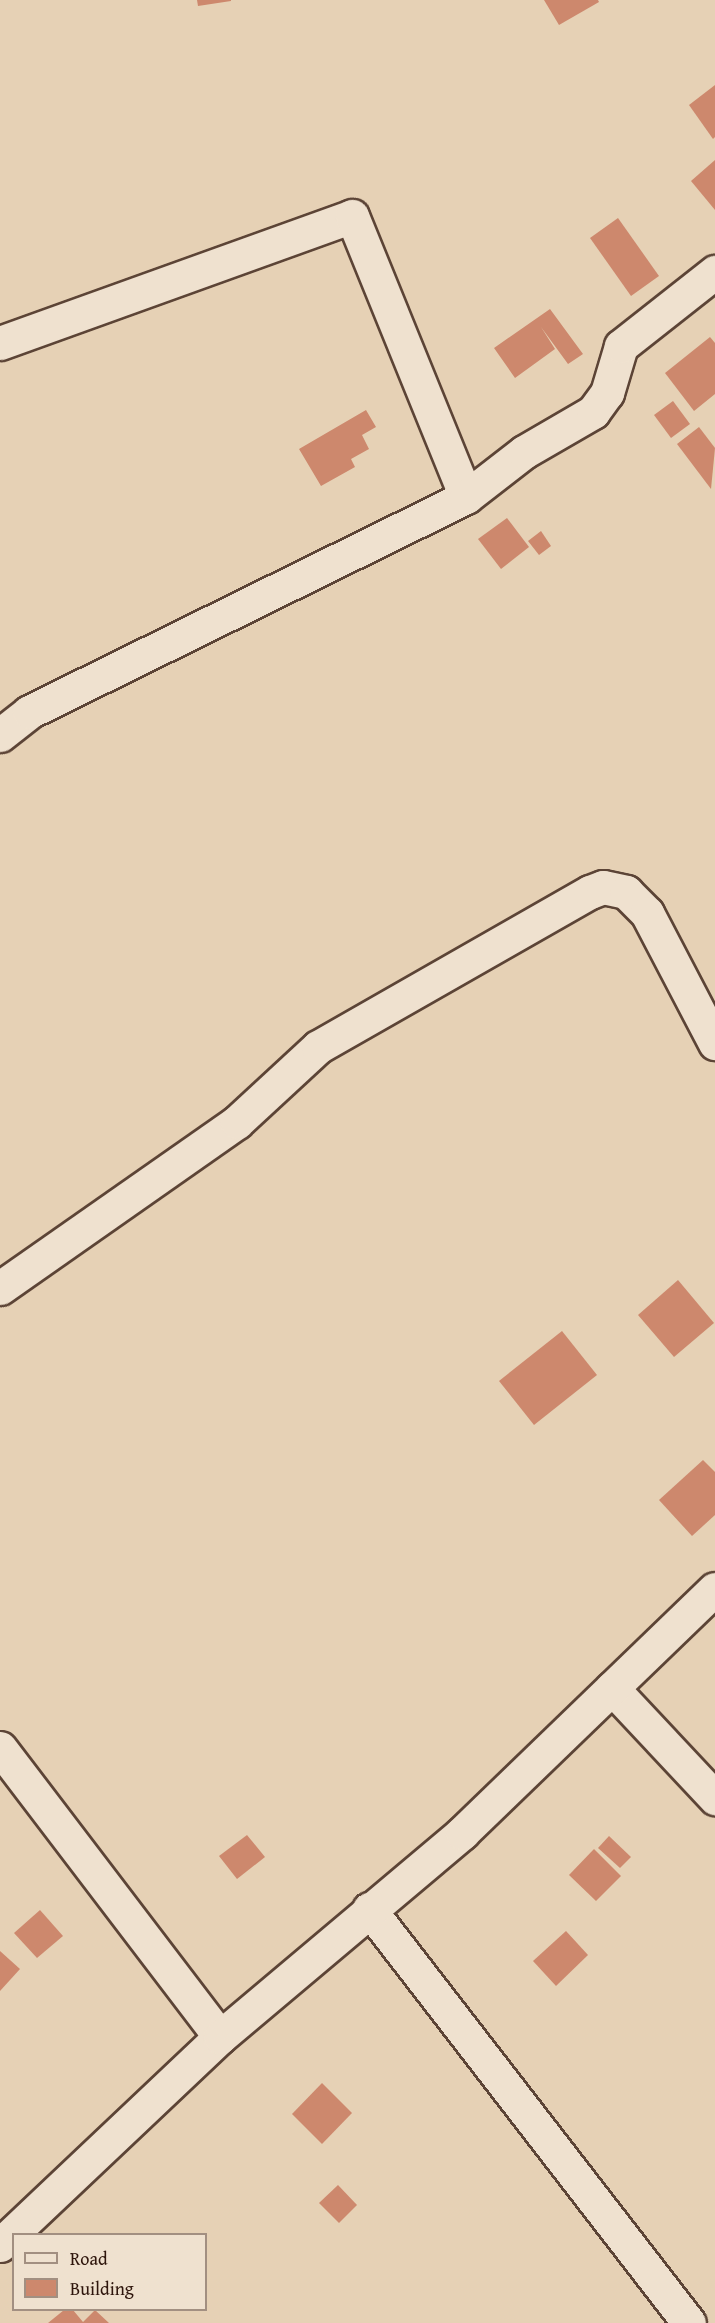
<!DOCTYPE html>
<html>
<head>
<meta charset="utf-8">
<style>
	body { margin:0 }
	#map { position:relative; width:715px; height:2323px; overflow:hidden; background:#e6d1b5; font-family:"Gentium Book Plus",serif }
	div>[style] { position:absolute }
	.building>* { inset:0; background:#cd886d }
	.roads { filter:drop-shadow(2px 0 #5c4436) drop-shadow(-2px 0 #5c4436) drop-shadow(0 2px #5c4436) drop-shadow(0 -2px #5c4436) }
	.minor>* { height:33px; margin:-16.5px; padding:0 16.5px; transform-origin:16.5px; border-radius:16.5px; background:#efe1cf }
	span { translate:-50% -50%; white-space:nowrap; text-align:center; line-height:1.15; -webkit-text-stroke:4.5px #efe1cf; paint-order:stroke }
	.legend { position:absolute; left:12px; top:2233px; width:195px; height:78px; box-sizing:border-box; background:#efe1cf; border:2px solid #a28f81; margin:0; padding:8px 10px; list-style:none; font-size:18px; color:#2e150c }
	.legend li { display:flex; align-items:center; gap:12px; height:30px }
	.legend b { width:30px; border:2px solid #a28f81 }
</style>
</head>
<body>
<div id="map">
	<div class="building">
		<div style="clip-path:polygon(197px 0,231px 0,231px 1px,198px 6px)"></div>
		<div style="clip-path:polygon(544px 0,598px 0,599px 2px,559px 25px)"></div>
		<div style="clip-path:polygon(715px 85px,715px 137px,713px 139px,689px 105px)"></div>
		<div style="clip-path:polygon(715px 160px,715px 210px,691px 181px)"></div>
		<div style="clip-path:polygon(618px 218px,659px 276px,631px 296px,590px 238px)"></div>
		<div style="clip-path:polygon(550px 309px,583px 354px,568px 364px,541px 327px,555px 349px,515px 378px,494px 348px)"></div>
		<div style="clip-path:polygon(710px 337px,715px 343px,715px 394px,694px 411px,665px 373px)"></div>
		<div style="clip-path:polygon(673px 401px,690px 424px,671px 438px,654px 415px)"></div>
		<div style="clip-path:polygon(366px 410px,376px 427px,362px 435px,369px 449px,351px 459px,355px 467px,321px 486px,299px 449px)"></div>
		<div style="clip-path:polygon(699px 427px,715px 448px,711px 489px,677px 444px)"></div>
		<div style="clip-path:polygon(507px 518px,529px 547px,501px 569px,478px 539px)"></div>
		<div style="clip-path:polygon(541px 531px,551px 546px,539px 555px,528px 541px)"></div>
		<div style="clip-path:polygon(678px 1280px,714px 1323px,674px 1357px,638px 1315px)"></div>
		<div style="clip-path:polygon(562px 1331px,597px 1375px,534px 1425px,499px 1381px)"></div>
		<div style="clip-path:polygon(703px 1460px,715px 1472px,715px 1515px,692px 1536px,659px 1500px)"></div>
		<div style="clip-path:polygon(247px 1835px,265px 1857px,237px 1879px,219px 1856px)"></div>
		<div style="clip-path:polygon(609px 1836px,631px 1857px,620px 1868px,598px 1848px)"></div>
		<div style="clip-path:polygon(594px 1849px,621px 1876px,596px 1901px,569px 1875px)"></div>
		<div style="clip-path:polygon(40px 1910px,63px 1936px,37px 1958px,14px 1933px)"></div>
		<div style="clip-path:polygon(566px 1931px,588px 1955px,556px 1986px,533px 1961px)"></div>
		<div style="clip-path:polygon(0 1951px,20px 1969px,0 1991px)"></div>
		<div style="clip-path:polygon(322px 2083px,352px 2113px,322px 2144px,292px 2114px)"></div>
		<div style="clip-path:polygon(338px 2185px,357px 2205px,339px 2223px,319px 2203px)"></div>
		<div style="clip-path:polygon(64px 2310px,73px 2310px,83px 2322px,95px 2310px,109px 2323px,48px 2323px)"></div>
	</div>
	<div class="roads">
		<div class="minor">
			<div style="left:0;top:343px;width:374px;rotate:-19.8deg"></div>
			<div style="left:352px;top:216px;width:303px;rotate:67.9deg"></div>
			<div style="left:0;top:735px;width:37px;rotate:-38deg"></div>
			<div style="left:29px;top:712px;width:487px;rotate:-26.2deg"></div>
			<div style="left:466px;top:497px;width:73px;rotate:-37.8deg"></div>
			<div style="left:524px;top:452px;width:80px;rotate:-30.1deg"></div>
			<div style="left:593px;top:412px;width:24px;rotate:-54deg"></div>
			<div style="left:607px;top:393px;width:49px;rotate:-73.4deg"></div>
			<div style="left:621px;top:346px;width:120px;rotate:-38.2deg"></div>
			<div style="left:0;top:1288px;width:289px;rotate:-35deg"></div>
			<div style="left:237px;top:1122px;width:110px;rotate:-42.8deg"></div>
			<div style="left:318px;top:1047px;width:313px;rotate:-29.7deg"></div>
			<div style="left:590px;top:892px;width:14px;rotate:-21deg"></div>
			<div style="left:603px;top:887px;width:24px;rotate:12deg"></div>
			<div style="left:626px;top:892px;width:30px;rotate:45deg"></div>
			<div style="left:647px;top:913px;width:147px;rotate:62.4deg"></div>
			<div style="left:612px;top:1688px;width:151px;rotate:46.9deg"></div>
			<div style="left:0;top:1748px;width:363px;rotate:52.7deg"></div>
			<div style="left:369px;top:1909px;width:523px;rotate:52.3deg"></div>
			<div style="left:0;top:2245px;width:303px;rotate:-43.4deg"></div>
			<div style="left:220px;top:2037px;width:317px;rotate:-40.1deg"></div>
			<div style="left:462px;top:1833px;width:351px;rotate:-44deg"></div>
		</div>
	</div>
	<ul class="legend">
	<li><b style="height:8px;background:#efe1cf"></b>Road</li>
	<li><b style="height:16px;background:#cd886d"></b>Building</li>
	</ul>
</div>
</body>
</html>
